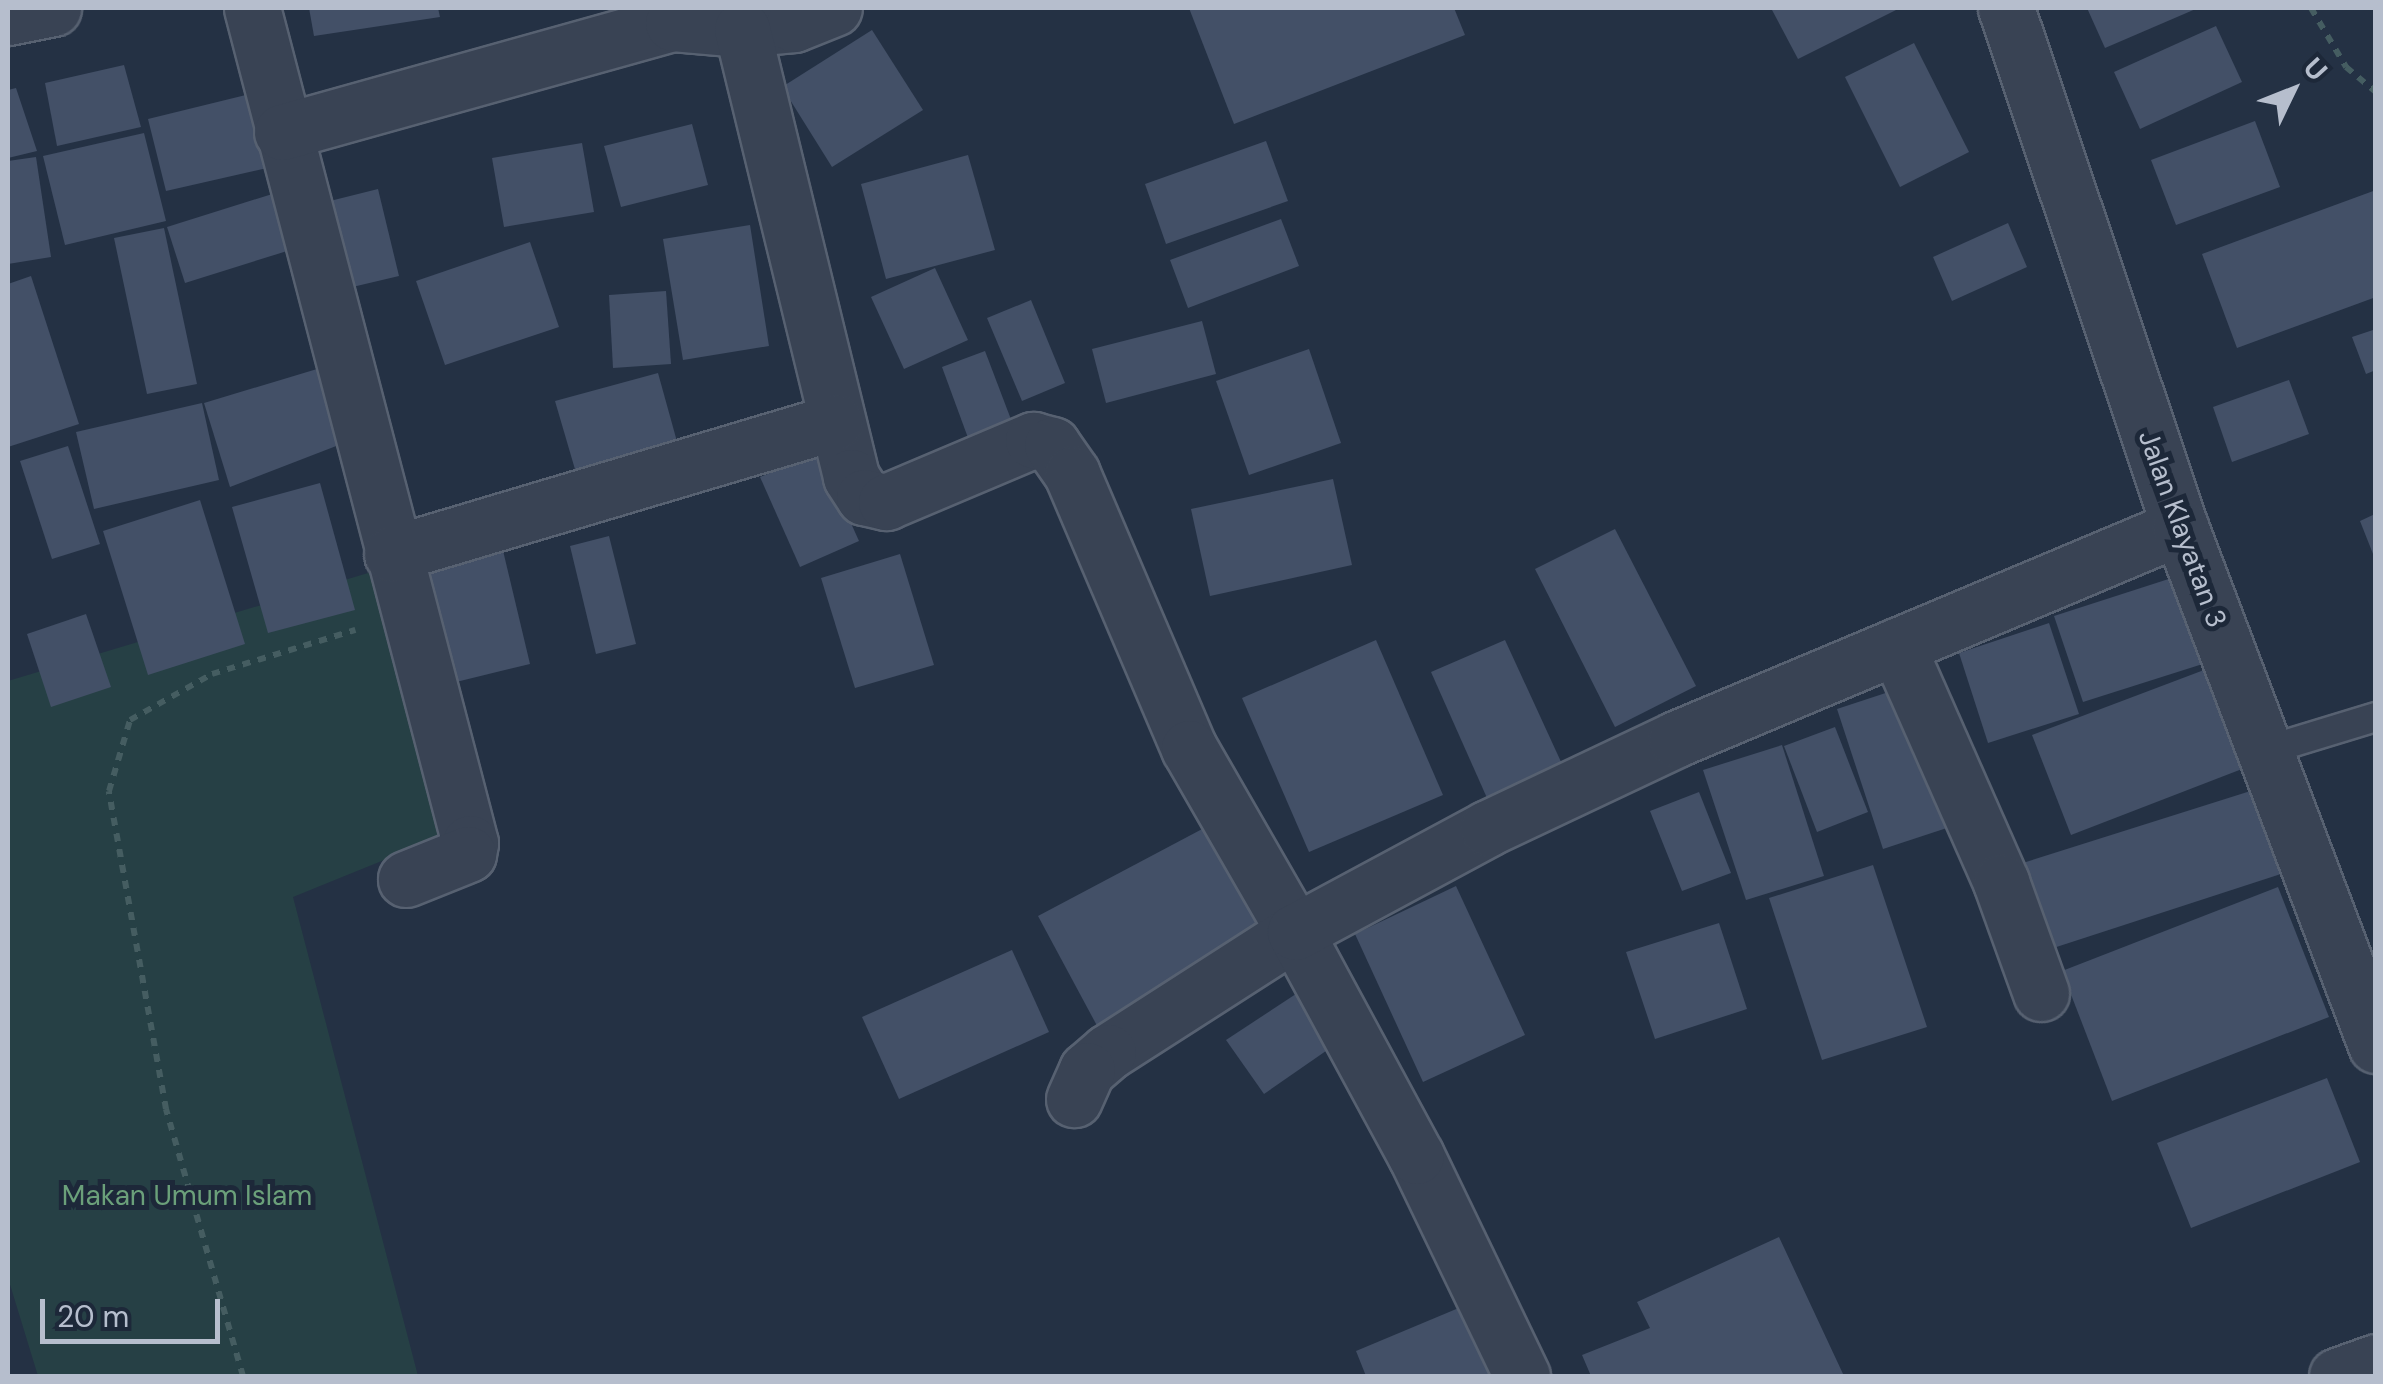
<!DOCTYPE html>
<html>
<head>
<meta charset="utf-8">
<style>
	body { margin:0 }
	#map { position:relative; width:2383px; height:1384px; overflow:hidden; background:#243144; font-family:"DM Sans",sans-serif }
	div>[style] { position:absolute }
	.green>* { inset:0; background:#264045 }
	.building>* { inset:0; background:#435067 }
	.path>* { height:6px; margin-top:-3px; transform-origin:0; background:repeating-linear-gradient(90deg,#455d61 0 8px,transparent 0 16px) }
	.roads { filter:drop-shadow(2px 0 #576171) drop-shadow(-2px 0 #576171) drop-shadow(0 2px #576171) drop-shadow(0 -2px #576171) }
	.service>* { height:28px; margin:-14px; padding:0 14px; transform-origin:14px; border-radius:14px; background:#394354 }
	.minor>* { height:55px; margin:-27.5px; padding:0 27.5px; transform-origin:27.5px; border-radius:27.5px; background:#394354 }
	.tertiary>* { height:55px; margin:-27.5px; padding:0 27.5px; transform-origin:27.5px; border-radius:27.5px; background:#394354 }
	span { translate:-50% -50%; white-space:nowrap; text-align:center; line-height:1.15; -webkit-text-stroke:10px #1d2839; paint-order:stroke }
	.street-label { font-size:28px; color:#b6becd }
	.park-label { font-size:28px; color:#6ba07a }
	.frame { position:absolute; inset:0; border:10px solid #b6becd; pointer-events:none }
	.north { position:absolute; left:2243px; top:40px; width:100px; height:100px; -webkit-text-stroke:8px #1d2839; paint-order:stroke; rotate:47deg; font-size:28px; font-weight:700; line-height:40px; text-align:center; color:#b6becd }
	.north::after { content:''; display:block; margin:auto; width:35px; height:45px; background:#b6becd; clip-path:polygon(50% 0,100% 100%,50% 72%,0 100%) }
	.scale { position:absolute; left:40px; top:1299px; width:180px; height:45px; box-sizing:border-box; border:5px solid #b6becd; border-top:0; padding-left:12px; font-size:30px; line-height:35px; white-space:nowrap; color:#b6becd; -webkit-text-stroke:8px #1d2839; paint-order:stroke }
</style>
</head>
<body>
<div id="map">
	<div class="green">
		<div style="clip-path:polygon(388px 567px,448px 834px,293px 897px,418px 1376px,38px 1376px,8px 1278px,8px 681px)"></div>
	</div>
	<div class="building">
		<div style="clip-path:polygon(309px 8px,438px 8px,440px 17px,314px 36px)"></div>
		<div style="clip-path:polygon(1189px 8px,1454px 8px,1465px 35px,1234px 124px)"></div>
		<div style="clip-path:polygon(1771px 8px,1900px 8px,1798px 59px)"></div>
		<div style="clip-path:polygon(2087px 8px,2198px 8px,2105px 48px)"></div>
		<div style="clip-path:polygon(2216px 26px,2242px 82px,2140px 129px,2114px 72px)"></div>
		<div style="clip-path:polygon(872px 30px,923px 110px,832px 167px,782px 87px)"></div>
		<div style="clip-path:polygon(1914px 43px,1969px 152px,1900px 187px,1845px 77px)"></div>
		<div style="clip-path:polygon(124px 65px,141px 127px,57px 146px,45px 83px)"></div>
		<div style="clip-path:polygon(16px 88px,37px 151px,8px 158px,8px 90px)"></div>
		<div style="clip-path:polygon(258px 92px,276px 166px,166px 191px,148px 119px)"></div>
		<div style="clip-path:polygon(2255px 121px,2280px 187px,2176px 225px,2151px 160px)"></div>
		<div style="clip-path:polygon(692px 124px,708px 185px,621px 207px,604px 146px)"></div>
		<div style="clip-path:polygon(144px 133px,166px 221px,65px 245px,43px 156px)"></div>
		<div style="clip-path:polygon(1266px 141px,1288px 201px,1166px 244px,1145px 184px)"></div>
		<div style="clip-path:polygon(582px 143px,594px 212px,504px 227px,492px 158px)"></div>
		<div style="clip-path:polygon(968px 155px,995px 250px,886px 279px,861px 184px)"></div>
		<div style="clip-path:polygon(36px 157px,51px 257px,8px 264px,8px 161px)"></div>
		<div style="clip-path:polygon(378px 189px,399px 276px,344px 289px,322px 203px)"></div>
		<div style="clip-path:polygon(285px 190px,303px 246px,185px 283px,167px 227px)"></div>
		<div style="clip-path:polygon(2376px 190px,2376px 297px,2237px 348px,2202px 254px)"></div>
		<div style="clip-path:polygon(1281px 219px,1299px 266px,1188px 308px,1170px 260px)"></div>
		<div style="clip-path:polygon(2008px 223px,2027px 267px,1952px 301px,1933px 257px)"></div>
		<div style="clip-path:polygon(750px 225px,769px 346px,683px 360px,663px 239px)"></div>
		<div style="clip-path:polygon(164px 228px,197px 384px,147px 394px,114px 238px)"></div>
		<div style="clip-path:polygon(530px 242px,559px 327px,445px 365px,416px 281px)"></div>
		<div style="clip-path:polygon(935px 268px,968px 340px,904px 369px,871px 297px)"></div>
		<div style="clip-path:polygon(31px 276px,79px 424px,8px 447px,8px 284px)"></div>
		<div style="clip-path:polygon(666px 291px,671px 364px,613px 368px,609px 295px)"></div>
		<div style="clip-path:polygon(1031px 300px,1065px 383px,1022px 401px,987px 318px)"></div>
		<div style="clip-path:polygon(1202px 321px,1216px 374px,1106px 403px,1092px 349px)"></div>
		<div style="clip-path:polygon(2376px 329px,2376px 370px,2366px 374px,2352px 337px)"></div>
		<div style="clip-path:polygon(1309px 349px,1341px 443px,1249px 475px,1216px 381px)"></div>
		<div style="clip-path:polygon(985px 351px,1015px 430px,971px 446px,942px 367px)"></div>
		<div style="clip-path:polygon(327px 366px,344px 443px,230px 487px,204px 403px)"></div>
		<div style="clip-path:polygon(658px 373px,681px 456px,579px 483px,555px 401px)"></div>
		<div style="clip-path:polygon(2289px 380px,2309px 434px,2232px 462px,2213px 407px)"></div>
		<div style="clip-path:polygon(202px 403px,219px 480px,94px 509px,76px 432px)"></div>
		<div style="clip-path:polygon(68px 446px,100px 544px,52px 559px,20px 461px)"></div>
		<div style="clip-path:polygon(819px 452px,859px 541px,800px 567px,760px 477px)"></div>
		<div style="clip-path:polygon(1333px 479px,1352px 565px,1210px 596px,1191px 509px)"></div>
		<div style="clip-path:polygon(320px 483px,355px 610px,268px 633px,232px 507px)"></div>
		<div style="clip-path:polygon(200px 500px,245px 644px,148px 675px,103px 531px)"></div>
		<div style="clip-path:polygon(2375px 514px,2375px 559px,2360px 521px)"></div>
		<div style="clip-path:polygon(1615px 529px,1696px 686px,1615px 727px,1535px 569px)"></div>
		<div style="clip-path:polygon(609px 536px,636px 644px,596px 654px,570px 546px)"></div>
		<div style="clip-path:polygon(500px 538px,530px 664px,452px 683px,421px 557px)"></div>
		<div style="clip-path:polygon(900px 554px,934px 665px,855px 688px,821px 578px)"></div>
		<div style="clip-path:polygon(2181px 575px,2209px 662px,2083px 702px,2054px 616px)"></div>
		<div style="clip-path:polygon(86px 614px,111px 687px,51px 707px,27px 634px)"></div>
		<div style="clip-path:polygon(2049px 623px,2079px 714px,1988px 743px,1959px 653px)"></div>
		<div style="clip-path:polygon(1376px 640px,1443px 795px,1309px 852px,1242px 698px)"></div>
		<div style="clip-path:polygon(1505px 640px,1562px 764px,1487px 798px,1431px 672px)"></div>
		<div style="clip-path:polygon(2204px 670px,2242px 769px,2071px 835px,2032px 735px)"></div>
		<div style="clip-path:polygon(1913px 684px,1959px 824px,1883px 849px,1837px 709px)"></div>
		<div style="clip-path:polygon(1835px 727px,1868px 812px,1817px 832px,1784px 746px)"></div>
		<div style="clip-path:polygon(1782px 745px,1824px 876px,1746px 900px,1703px 770px)"></div>
		<div style="clip-path:polygon(2260px 788px,2287px 872px,2038px 953px,2010px 867px)"></div>
		<div style="clip-path:polygon(1699px 792px,1731px 873px,1682px 891px,1650px 811px)"></div>
		<div style="clip-path:polygon(1206px 827px,1270px 945px,1102px 1035px,1038px 916px)"></div>
		<div style="clip-path:polygon(1873px 865px,1927px 1027px,1822px 1060px,1769px 898px)"></div>
		<div style="clip-path:polygon(1456px 886px,1525px 1035px,1423px 1082px,1355px 934px)"></div>
		<div style="clip-path:polygon(2278px 887px,2329px 1017px,2112px 1101px,2062px 971px)"></div>
		<div style="clip-path:polygon(1719px 923px,1747px 1009px,1655px 1039px,1626px 952px)"></div>
		<div style="clip-path:polygon(1012px 950px,1049px 1032px,899px 1099px,862px 1017px)"></div>
		<div style="clip-path:polygon(1302px 990px,1336px 1044px,1264px 1094px,1226px 1040px)"></div>
		<div style="clip-path:polygon(2327px 1078px,2360px 1162px,2191px 1228px,2157px 1143px)"></div>
		<div style="clip-path:polygon(1779px 1237px,1844px 1376px,1591px 1376px,1582px 1355px,1650px 1328px,1637px 1302px)"></div>
		<div style="clip-path:polygon(1473px 1302px,1504px 1376px,1366px 1376px,1356px 1351px)"></div>
	</div>
	<div class="path">
		<div style="left:2311px;top:8px;width:69px;rotate:59.3deg"></div>
		<div style="left:2346px;top:67px;width:39px;rotate:40deg"></div>
		<div style="left:243px;top:1376px;width:278px;rotate:-106.1deg"></div>
		<div style="left:166px;top:1109px;width:323px;rotate:-100.2deg"></div>
		<div style="left:109px;top:791px;width:74px;rotate:-73.5deg"></div>
		<div style="left:130px;top:720px;width:94px;rotate:-29.3deg"></div>
		<div style="left:212px;top:674px;width:150px;rotate:-17.1deg"></div>
	</div>
	<div class="roads">
		<div class="service">
			<div style="left:2264px;top:751px;width:117px;rotate:-16.9deg"></div>
		</div>
		<div class="minor">
			<div style="left:252px;top:8px;width:863px;rotate:75.37deg"></div>
			<div style="left:470px;top:843px;width:11px;rotate:100deg"></div>
			<div style="left:468px;top:854px;width:67px;rotate:158deg"></div>
			<div style="left:8px;top:17px;width:46px;rotate:-11.3deg"></div>
			<div style="left:742px;top:29px;width:52px;rotate:-5.5deg"></div>
			<div style="left:794px;top:24px;width:43px;rotate:-21.8deg"></div>
			<div style="left:282px;top:132px;width:406px;rotate:-15.6deg"></div>
			<div style="left:673px;top:23px;width:69px;rotate:5deg"></div>
			<div style="left:742px;top:29px;width:461px;rotate:76.3deg"></div>
			<div style="left:851px;top:477px;width:24px;rotate:57deg"></div>
			<div style="left:864px;top:497px;width:23px;rotate:13deg"></div>
			<div style="left:886px;top:502px;width:160px;rotate:-22.9deg"></div>
			<div style="left:1033px;top:440px;width:20px;rotate:15deg"></div>
			<div style="left:1052px;top:445px;width:35px;rotate:55deg"></div>
			<div style="left:1072px;top:474px;width:298px;rotate:66.9deg"></div>
			<div style="left:1189px;top:748px;width:212px;rotate:60.1deg"></div>
			<div style="left:1295px;top:932px;width:222px;rotate:147.3deg"></div>
			<div style="left:1108px;top:1052px;width:28px;rotate:139deg"></div>
			<div style="left:1087px;top:1070px;width:32px;rotate:114deg"></div>
			<div style="left:392px;top:554px;width:462px;rotate:-16.6deg"></div>
			<div style="left:1897px;top:646px;width:258px;rotate:66.2deg"></div>
			<div style="left:2001px;top:882px;width:118px;rotate:70.2deg"></div>
			<div style="left:1522px;top:1376px;width:244px;rotate:-115.7deg"></div>
			<div style="left:1416px;top:1156px;width:255px;rotate:-118.4deg"></div>
			<div style="left:1295px;top:932px;width:219px;rotate:-28.3deg"></div>
			<div style="left:1488px;top:828px;width:208px;rotate:-25.3deg"></div>
			<div style="left:1676px;top:739px;width:547px;rotate:-22.81deg"></div>
			<div style="left:2337px;top:1376px;width:41px;rotate:-19.7deg"></div>
		</div>
		<div class="tertiary">
			<div style="left:2006px;top:8px;width:547px;rotate:71.47deg"></div>
			<div style="left:2180px;top:527px;width:554px;rotate:69.27deg"></div>
		</div>
	</div>
	<div class="street-label">
		<span style="left:2182px;top:529px;rotate:70deg">Jalan Klayatan 3</span>
	</div>
	<div class="park-label">
		<span style="left:187px;top:1196px">Makan Umum Islam</span>
	</div>
	<div class="frame"></div>
	<div class="north">U</div>
	<div class="scale">20 m</div>
</div>
</body>
</html>
